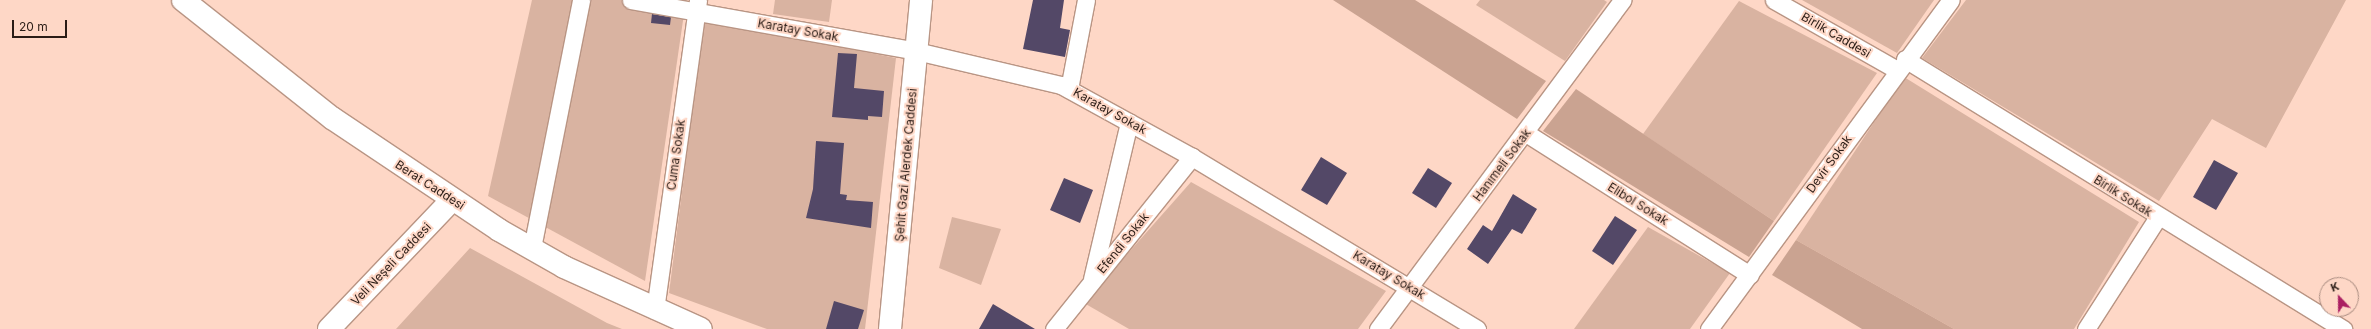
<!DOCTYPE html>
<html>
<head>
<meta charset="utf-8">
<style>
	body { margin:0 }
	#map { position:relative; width:2371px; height:329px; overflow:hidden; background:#fed7c6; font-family:Inter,sans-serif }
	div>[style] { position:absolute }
	.green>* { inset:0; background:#d9b3a1 }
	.forest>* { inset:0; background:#caa391 }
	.building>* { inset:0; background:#534867 }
	.roads { filter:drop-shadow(1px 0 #b99584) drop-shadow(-1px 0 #b99584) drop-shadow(0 1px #b99584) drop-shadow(0 -1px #b99584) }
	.street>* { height:17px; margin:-8.5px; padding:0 8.5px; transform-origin:8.5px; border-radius:8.5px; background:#fff }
	.secondary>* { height:22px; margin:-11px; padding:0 11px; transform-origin:11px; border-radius:11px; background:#fff }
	span { translate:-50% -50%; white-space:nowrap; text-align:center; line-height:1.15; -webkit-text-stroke:4px #fed7c6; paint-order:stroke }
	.street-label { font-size:12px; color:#2a1c16 }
	.north { position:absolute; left:2319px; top:277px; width:40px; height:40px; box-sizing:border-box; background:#fed7c6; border:1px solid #a98c80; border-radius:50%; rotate:338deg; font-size:11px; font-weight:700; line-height:16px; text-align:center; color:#2a1c16 }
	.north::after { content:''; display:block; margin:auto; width:14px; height:18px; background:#ab2062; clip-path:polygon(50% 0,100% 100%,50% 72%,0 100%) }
	.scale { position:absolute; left:12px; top:20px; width:55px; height:18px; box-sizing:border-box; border:2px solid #2a1c16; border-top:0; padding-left:5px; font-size:12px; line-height:14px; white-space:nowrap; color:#2a1c16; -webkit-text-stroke:3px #fed7c6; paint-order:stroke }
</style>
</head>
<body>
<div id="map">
	<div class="green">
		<div style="clip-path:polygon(532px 0,686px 0,645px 281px,488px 196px)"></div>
		<div style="clip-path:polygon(775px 0,832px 0,829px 22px,773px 14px)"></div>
		<div style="clip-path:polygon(1480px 0,1604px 0,1607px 2px,1565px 61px,1476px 5px)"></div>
		<div style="clip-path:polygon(1802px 0,1934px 0,1897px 53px)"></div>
		<div style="clip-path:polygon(1966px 0,2346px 0,2266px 148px,2212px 119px,2159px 201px,1922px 58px)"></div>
		<div style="clip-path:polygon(1739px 1px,1877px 73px,1774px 221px,1643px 134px)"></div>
		<div style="clip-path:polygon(704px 20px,896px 58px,865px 329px,767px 329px,669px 293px)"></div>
		<div style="clip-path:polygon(1904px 77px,2139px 222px,2074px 329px,1954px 329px,1796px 240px)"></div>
		<div style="clip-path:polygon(1191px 182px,1386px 291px,1358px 329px,1129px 329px,1084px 303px)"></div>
		<div style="clip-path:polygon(952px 217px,1001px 229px,981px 285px,939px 268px)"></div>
		<div style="clip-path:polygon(1648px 227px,1730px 273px,1690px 329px,1574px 329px)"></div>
		<div style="clip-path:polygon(470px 248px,607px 323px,622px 329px,396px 329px)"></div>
	</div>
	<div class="forest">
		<div style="clip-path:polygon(1333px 0,1415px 0,1546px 81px,1517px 119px)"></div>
		<div style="clip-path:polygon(1576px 89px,1774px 221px,1749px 257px,1543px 131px)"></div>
		<div style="clip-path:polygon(1796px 240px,1954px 329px,1862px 329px,1772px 275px)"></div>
	</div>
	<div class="building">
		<div style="clip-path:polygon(1033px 0,1064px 0,1060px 28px,1070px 30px,1065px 57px,1023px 49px)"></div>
		<div style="clip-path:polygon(652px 14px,671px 17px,670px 25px,651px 23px)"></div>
		<div style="clip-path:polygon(838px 53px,857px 54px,854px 88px,884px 91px,882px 117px,868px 116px,868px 120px,832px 117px)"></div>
		<div style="clip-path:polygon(816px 141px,844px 143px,840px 194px,847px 195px,846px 200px,873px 202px,871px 228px,806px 218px,813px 189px)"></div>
		<div style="clip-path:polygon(1321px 157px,1347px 173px,1327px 205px,1301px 190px)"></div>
		<div style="clip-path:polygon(2214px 160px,2238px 173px,2216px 210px,2193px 197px)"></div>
		<div style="clip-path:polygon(1428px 168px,1452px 183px,1436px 208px,1412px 193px)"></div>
		<div style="clip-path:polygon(1064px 178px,1093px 190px,1080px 223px,1050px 210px)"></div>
		<div style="clip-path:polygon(1513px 194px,1537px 209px,1522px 234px,1512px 229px,1488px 264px,1467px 249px,1483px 225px,1492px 231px)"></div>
		<div style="clip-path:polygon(1615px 216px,1637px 230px,1613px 265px,1592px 251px)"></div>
		<div style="clip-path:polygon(834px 301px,864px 310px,858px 329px,826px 329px)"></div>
		<div style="clip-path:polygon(993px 304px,1035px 329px,979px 329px)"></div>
	</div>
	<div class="roads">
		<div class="street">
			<div style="left:631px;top:0;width:290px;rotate:10.1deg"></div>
			<div style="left:916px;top:51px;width:149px;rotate:13.2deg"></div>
			<div style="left:1061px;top:85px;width:149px;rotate:28.8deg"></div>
			<div style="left:1192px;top:157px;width:333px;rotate:31.1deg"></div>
			<div style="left:1774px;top:0;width:142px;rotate:29.6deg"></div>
			<div style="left:1905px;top:59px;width:515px;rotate:31.65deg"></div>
			<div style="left:1069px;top:89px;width:91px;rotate:-79.2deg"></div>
			<div style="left:1526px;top:133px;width:265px;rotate:32.4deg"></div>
			<div style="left:532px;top:248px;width:253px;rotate:-78.8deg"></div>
			<div style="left:1092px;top:279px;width:161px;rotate:-76.7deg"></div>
			<div style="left:655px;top:310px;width:313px;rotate:-82.1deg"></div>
			<div style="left:1054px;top:329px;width:221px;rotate:-51.3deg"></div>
			<div style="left:1378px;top:329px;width:410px;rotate:-53.4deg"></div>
			<div style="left:1709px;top:329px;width:408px;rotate:-53.7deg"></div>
			<div style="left:2086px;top:329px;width:133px;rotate:-57.3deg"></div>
		</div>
		<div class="secondary">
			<div style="left:183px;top:0;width:190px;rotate:38.4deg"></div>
			<div style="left:332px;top:118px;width:201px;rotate:33.8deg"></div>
			<div style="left:499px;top:230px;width:75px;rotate:29.6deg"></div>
			<div style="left:564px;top:267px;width:150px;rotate:24.3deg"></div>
			<div style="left:329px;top:329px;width:178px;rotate:-46.4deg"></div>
			<div style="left:890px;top:329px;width:330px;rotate:-84.6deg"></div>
		</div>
	</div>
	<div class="street-label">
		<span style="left:798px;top:30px;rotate:10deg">Karatay Sokak</span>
		<span style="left:1836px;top:35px;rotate:30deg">Birlik Caddesi</span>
		<span style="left:1110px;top:111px;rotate:29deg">Karatay Sokak</span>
		<span style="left:676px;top:155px;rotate:-82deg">Cuma Sokak</span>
		<span style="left:1829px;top:164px;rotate:-54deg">Devir Sokak</span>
		<span style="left:906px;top:165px;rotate:-85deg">Şehit Gazi Alerdek Caddesi</span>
		<span style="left:1502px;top:165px;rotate:-53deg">Hanımeli Sokak</span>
		<span style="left:430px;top:185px;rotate:33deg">Berat Caddesi</span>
		<span style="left:2123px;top:196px;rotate:32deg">Birlik Sokak</span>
		<span style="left:1638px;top:204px;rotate:32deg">Elibol Sokak</span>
		<span style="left:1123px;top:243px;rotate:-51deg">Efendi Sokak</span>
		<span style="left:391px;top:264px;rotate:-46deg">Veli Neşeli Caddesi</span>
		<span style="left:1389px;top:275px;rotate:31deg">Karatay Sokak</span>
	</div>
	<div class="north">K</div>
	<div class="scale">20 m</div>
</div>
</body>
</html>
